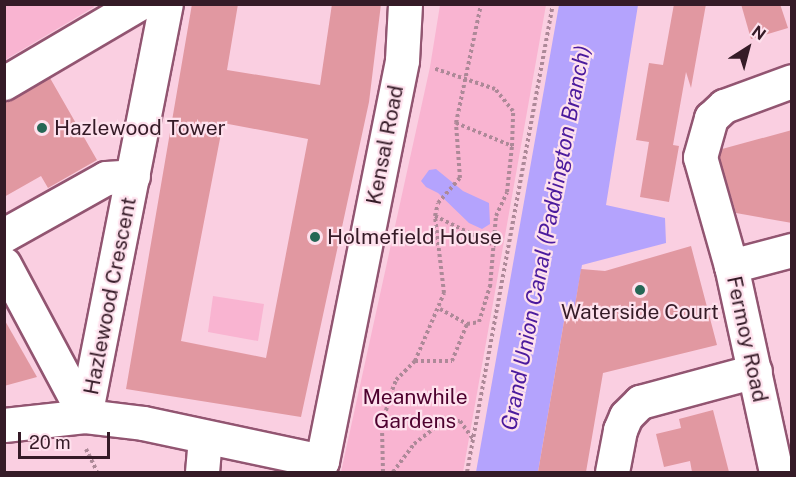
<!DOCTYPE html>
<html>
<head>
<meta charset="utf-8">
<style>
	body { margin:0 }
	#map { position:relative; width:796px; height:477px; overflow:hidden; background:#facfe1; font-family:"Public Sans",sans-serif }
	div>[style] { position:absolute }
	.green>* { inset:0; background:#f9b4d1 }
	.water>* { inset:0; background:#b4a3fd }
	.building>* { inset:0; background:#e198a1 }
	.path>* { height:4px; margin-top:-2px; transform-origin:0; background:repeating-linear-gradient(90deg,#ad8998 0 3px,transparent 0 6px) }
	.roads { filter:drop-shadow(2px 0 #925571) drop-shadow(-2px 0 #925571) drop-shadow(0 2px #925571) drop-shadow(0 -2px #925571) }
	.minor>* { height:33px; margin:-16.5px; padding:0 16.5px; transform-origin:16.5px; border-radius:16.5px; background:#fff }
	.dots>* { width:16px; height:16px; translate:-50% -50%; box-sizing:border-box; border:3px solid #fee1ed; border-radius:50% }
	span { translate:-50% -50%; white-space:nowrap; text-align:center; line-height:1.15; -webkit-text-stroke:4.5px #fee1ed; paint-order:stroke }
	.poi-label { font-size:21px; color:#351b27 }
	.left { translate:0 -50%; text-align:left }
	.street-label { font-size:21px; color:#351b27 }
	.park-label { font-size:21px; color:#4e022f }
	.water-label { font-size:22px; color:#4b1a9d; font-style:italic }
	.frame { position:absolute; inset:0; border:6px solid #351b27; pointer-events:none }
	.north { position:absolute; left:718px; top:18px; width:60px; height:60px; -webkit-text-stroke:4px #fee1ed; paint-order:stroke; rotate:36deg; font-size:16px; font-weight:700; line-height:24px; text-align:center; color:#351b27 }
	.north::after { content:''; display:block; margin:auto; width:21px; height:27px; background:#351b27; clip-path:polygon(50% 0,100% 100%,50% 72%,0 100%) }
	.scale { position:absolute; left:18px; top:432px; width:92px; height:27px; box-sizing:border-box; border:3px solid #351b27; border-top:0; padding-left:8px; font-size:18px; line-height:21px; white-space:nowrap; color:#351b27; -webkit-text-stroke:4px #fee1ed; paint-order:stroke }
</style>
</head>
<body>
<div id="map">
	<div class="green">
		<div style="clip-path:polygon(5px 4px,93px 4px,94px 7px,5px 60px)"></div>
		<div style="clip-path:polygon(440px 5px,546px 5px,463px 472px,341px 472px,430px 67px)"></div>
		<div style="clip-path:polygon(213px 296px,264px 304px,258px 341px,208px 332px)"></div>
	</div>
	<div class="water">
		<div style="clip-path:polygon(559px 5px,638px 5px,606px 205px,665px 218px,666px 243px,582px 265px,574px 311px,566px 310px,538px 472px,476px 472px)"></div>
		<div style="clip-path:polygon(436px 169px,463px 191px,489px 203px,490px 224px,482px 229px,469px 223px,438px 193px,426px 187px,421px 181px,429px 170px)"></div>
	</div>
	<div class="building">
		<div style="clip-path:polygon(evenodd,192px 4px,238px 4px,227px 70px,320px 85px,332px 4px,381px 4px,369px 102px,301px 417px,126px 389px,192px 4px,223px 123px,308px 139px,266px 358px,181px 341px,223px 123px)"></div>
		<div style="clip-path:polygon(674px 4px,706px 4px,691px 88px,686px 72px,673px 145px,679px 146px,669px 202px,640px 197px,649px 142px,636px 140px,649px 63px,663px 65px)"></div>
		<div style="clip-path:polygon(741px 4px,780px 4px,788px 28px,751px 39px)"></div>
		<div style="clip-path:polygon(50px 78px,97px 160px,48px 188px,41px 176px,4px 197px,4px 102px)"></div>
		<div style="clip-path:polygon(792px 130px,792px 223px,736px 213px,719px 157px,722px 149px)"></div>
		<div style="clip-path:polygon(691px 246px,717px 345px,603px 373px,586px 472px,538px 472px,566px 310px,574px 311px,581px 269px,605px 271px)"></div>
		<div style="clip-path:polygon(4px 319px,37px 377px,4px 386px)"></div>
		<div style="clip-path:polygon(713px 410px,729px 472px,692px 472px,690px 461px,664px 467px,656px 434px,681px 428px,679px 419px)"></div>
	</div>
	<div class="path">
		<div style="left:456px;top:123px;width:61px;rotate:22.3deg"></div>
		<div style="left:435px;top:216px;width:68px;rotate:26.2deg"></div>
		<div style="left:440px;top:309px;width:31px;rotate:29deg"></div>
		<div style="left:415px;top:361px;width:37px"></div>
		<div style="left:452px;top:361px;width:40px;rotate:-68deg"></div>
		<div style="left:467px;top:324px;width:12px;rotate:-9deg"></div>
		<div style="left:479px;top:322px;width:37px;rotate:-73deg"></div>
		<div style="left:490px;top:287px;width:71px;rotate:-85.2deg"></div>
		<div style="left:496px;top:216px;width:26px;rotate:-65deg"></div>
		<div style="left:507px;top:192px;width:46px;rotate:-83.8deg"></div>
		<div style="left:512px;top:146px;width:35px;rotate:-88deg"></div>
		<div style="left:513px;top:111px;width:28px;rotate:-129deg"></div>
		<div style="left:495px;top:89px;width:65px;rotate:-161.3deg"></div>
		<div style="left:86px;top:449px;width:25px;rotate:64deg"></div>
		<div style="left:383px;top:472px;width:44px;rotate:-91.3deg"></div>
		<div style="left:382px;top:428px;width:28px;rotate:-77deg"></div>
		<div style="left:388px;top:401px;width:22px;rotate:-69deg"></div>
		<div style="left:396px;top:380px;width:27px;rotate:-45deg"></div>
		<div style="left:415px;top:361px;width:74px;rotate:-66.9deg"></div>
		<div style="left:444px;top:293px;width:78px;rotate:-96.7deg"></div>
		<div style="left:435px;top:216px;width:13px;rotate:-77deg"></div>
		<div style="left:438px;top:203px;width:33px;rotate:-49deg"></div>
		<div style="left:460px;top:178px;width:55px;rotate:-94.2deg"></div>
		<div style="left:456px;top:123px;width:122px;rotate:-78.1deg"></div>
		<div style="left:393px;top:472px;width:35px;rotate:-53deg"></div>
		<div style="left:414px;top:444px;width:33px;rotate:-38deg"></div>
		<div style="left:440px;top:424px;width:20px;rotate:-9deg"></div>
		<div style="left:460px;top:421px;width:22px;rotate:54deg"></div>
		<div style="left:467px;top:472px;width:476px;rotate:-79.6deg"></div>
	</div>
	<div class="roads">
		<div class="minor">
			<div style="left:4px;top:83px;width:156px;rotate:-30.5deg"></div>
			<div style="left:4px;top:235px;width:117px;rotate:-29.2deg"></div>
			<div style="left:106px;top:178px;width:27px;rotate:-4deg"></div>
			<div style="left:4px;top:264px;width:172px;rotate:61.9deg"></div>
			<div style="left:731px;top:266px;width:63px;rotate:-14.7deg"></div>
			<div style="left:85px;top:416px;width:420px;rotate:-78.9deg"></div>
			<div style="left:4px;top:425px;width:81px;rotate:-6.3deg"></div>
			<div style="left:85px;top:416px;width:58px;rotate:6.9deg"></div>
			<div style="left:143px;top:423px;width:183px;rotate:12deg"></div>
			<div style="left:322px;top:461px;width:409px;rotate:-78.7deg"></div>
			<div style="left:402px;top:60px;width:56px;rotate:-86.9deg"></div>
			<div style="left:202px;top:472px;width:35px;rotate:-85deg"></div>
			<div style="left:612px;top:472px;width:43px;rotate:-79.2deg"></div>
			<div style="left:620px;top:430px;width:15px;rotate:-67deg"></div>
			<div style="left:626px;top:416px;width:20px;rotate:-45deg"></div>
			<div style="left:640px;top:402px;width:119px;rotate:-15.1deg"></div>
			<div style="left:776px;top:472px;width:211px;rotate:-102.3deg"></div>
			<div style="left:731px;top:266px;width:113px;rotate:-105.9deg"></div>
			<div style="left:700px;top:157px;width:41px;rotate:-74.2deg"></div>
			<div style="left:711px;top:118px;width:18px;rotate:-43deg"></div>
			<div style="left:724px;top:106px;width:72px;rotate:-20.2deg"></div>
		</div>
	</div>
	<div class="dots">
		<div style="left:42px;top:128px;background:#266755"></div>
		<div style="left:315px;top:237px;background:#266755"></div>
		<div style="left:640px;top:290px;background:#266755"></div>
	</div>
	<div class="poi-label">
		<span class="left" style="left:54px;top:128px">Hazlewood Tower</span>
		<span class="left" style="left:327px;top:237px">Holmefield House</span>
		<span style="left:640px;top:312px">Waterside Court</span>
	</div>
	<div class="street-label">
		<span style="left:385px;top:145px;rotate:-79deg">Kensal Road</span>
		<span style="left:110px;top:296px;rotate:-79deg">Hazlewood Crescent</span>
		<span style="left:747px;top:339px;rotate:78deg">Fermoy Road</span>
	</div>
	<div class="park-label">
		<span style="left:415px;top:409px">Meanwhile<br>Gardens</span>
	</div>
	<div class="water-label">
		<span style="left:546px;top:238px;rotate:-79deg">Grand Union Canal (Paddington Branch)</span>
	</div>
	<div class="frame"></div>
	<div class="north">N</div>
	<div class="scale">20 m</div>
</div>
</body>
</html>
